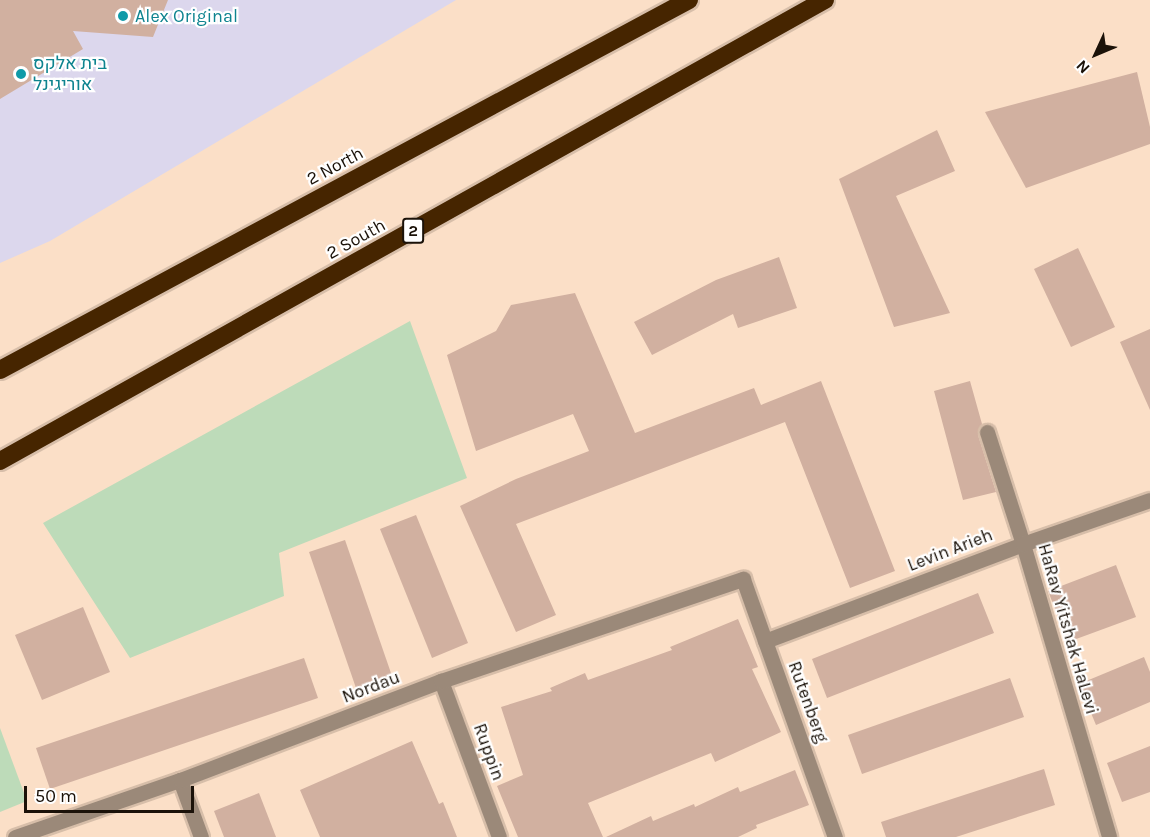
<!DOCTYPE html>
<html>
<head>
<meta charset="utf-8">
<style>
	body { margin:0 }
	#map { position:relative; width:1150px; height:837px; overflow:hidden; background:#fbdfc7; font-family:Karla,Heebo,sans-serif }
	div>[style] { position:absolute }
	.industrial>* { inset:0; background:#dcd7ed }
	.green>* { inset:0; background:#bddbb9 }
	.building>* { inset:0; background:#d1b0a0 }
	.roads { filter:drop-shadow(2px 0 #d7bea9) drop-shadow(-2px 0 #d7bea9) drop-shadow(0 2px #d7bea9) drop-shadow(0 -2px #d7bea9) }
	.minor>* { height:15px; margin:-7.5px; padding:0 7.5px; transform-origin:7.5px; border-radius:7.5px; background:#9b8979 }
	.motorway>* { height:18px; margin:-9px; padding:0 9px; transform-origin:9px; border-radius:9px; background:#462500 }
	.dots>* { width:16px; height:16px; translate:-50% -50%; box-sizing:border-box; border:3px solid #fff; border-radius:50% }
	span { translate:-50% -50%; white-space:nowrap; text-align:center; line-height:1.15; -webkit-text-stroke:4.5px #fff; paint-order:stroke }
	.shield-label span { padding:2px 4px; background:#fff; border:2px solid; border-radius:4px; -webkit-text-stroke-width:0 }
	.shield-label { font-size:16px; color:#1b1209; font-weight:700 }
	.culture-label { font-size:18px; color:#0d838f }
	.left { translate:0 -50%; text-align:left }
	.street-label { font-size:18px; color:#1b1209 }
	.north { position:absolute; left:1066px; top:24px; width:60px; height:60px; -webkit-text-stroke:4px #fff; paint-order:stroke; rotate:226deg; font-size:16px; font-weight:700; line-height:24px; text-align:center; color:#1b1209 }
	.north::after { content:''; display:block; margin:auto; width:21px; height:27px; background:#1b1209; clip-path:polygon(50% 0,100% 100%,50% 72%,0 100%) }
	.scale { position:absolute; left:24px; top:786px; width:170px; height:27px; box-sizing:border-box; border:3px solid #1b1209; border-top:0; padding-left:8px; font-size:18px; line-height:21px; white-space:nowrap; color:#1b1209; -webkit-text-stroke:4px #fff; paint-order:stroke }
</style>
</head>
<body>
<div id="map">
	<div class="industrial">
		<div style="clip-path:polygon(0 0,456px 0,50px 241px,0 263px)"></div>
	</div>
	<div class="green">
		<div style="clip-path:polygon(410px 321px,467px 478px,279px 553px,284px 596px,130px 658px,43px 523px)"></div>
		<div style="clip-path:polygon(0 728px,27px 801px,0 812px)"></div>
	</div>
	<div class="building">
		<div style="clip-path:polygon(0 0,168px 0,153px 37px,73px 31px,83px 49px,0 99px)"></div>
		<div style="clip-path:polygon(1137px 72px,1150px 127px,1150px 144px,1026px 188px,985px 112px)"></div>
		<div style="clip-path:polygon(937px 130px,955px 171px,896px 196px,950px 313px,894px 327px,839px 179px)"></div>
		<div style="clip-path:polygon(1078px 248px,1115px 327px,1071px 347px,1034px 269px)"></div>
		<div style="clip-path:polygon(779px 257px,797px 308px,738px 328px,733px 314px,652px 355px,634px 322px,716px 280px)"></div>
		<div style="clip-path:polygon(575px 293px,635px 433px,754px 388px,761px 405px,821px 381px,895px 571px,850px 588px,785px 422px,516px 524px,556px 615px,516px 632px,460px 506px,516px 479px,589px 451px,573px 414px,476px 451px,447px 355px,496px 331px,511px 305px)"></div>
		<div style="clip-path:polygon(1150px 329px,1150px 410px,1120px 342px)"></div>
		<div style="clip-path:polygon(970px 381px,982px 424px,978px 435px,996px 492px,963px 500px,934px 391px)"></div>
		<div style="clip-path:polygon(416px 515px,468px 643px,432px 658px,380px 529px)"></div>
		<div style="clip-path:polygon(345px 540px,392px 676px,356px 688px,309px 552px)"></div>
		<div style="clip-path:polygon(1116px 565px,1136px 617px,1068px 642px,1048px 591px)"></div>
		<div style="clip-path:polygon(978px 593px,994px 633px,827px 698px,812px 659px)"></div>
		<div style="clip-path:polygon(83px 607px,110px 672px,42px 700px,15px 635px)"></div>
		<div style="clip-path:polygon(738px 619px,758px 667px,752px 669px,781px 732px,715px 762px,711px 753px,588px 803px,603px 837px,518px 837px,497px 786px,523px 775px,501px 707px,552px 691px,550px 688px,585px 673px,588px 680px,672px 650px,670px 647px)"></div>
		<div style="clip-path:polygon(1144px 657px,1150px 672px,1150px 702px,1096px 725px,1079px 684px)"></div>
		<div style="clip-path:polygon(304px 658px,318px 698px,50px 789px,36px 748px)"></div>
		<div style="clip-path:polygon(1010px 678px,1024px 717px,862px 774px,848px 735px)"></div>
		<div style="clip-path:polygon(412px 741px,439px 804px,443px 802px,457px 837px,320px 837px,300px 790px)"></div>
		<div style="clip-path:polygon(1150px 746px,1150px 792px,1122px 802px,1107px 763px)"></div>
		<div style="clip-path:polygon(1044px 769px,1055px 805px,956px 837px,886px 837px,881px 822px)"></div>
		<div style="clip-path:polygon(795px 770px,809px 805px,756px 825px,757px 828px,738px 837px,606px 837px,651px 816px,653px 821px,694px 804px,695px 807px,738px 787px,740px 792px)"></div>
		<div style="clip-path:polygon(259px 793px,276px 837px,224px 837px,214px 811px)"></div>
	</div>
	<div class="roads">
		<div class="minor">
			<div style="left:987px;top:432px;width:118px;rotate:72.2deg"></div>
			<div style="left:1023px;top:544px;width:305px;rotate:73.6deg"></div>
			<div style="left:765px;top:641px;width:276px;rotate:-20.6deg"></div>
			<div style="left:1023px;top:544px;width:134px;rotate:-19.1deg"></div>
			<div style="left:441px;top:681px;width:166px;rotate:69.6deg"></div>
			<div style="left:180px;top:780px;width:61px;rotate:69.8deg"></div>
			<div style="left:15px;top:837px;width:175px;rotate:-19.1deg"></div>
			<div style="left:180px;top:780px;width:279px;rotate:-20.8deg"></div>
			<div style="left:441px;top:681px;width:319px;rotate:-18.7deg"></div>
			<div style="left:743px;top:579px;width:274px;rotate:70.4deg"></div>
		</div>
		<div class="motorway">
			<div style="left:0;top:370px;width:782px;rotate:-28.24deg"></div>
			<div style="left:0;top:461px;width:945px;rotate:-29.2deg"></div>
		</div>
	</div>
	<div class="dots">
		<div style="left:123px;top:16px;background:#0f9aa8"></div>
		<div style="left:21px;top:74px;background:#0f9aa8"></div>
	</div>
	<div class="shield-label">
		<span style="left:413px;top:231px">2</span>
	</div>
	<div class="culture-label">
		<span class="left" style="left:135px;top:16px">Alex Original</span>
		<span class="left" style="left:33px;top:74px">בית אלקס<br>אוריגינל</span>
	</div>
	<div class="street-label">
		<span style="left:335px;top:166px;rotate:-28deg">2 North</span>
		<span style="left:356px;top:239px;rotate:-29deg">2 South</span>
		<span style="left:950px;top:550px;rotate:-21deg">Levin Arieh</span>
		<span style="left:1068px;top:629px;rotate:74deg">HaRav Yitshak HaLevi</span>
		<span style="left:371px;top:687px;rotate:-21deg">Nordau</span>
		<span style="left:808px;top:702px;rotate:70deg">Rutenberg</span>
		<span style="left:489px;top:752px;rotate:70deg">Ruppin</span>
	</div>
	<div class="north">N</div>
	<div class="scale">50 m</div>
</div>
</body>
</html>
